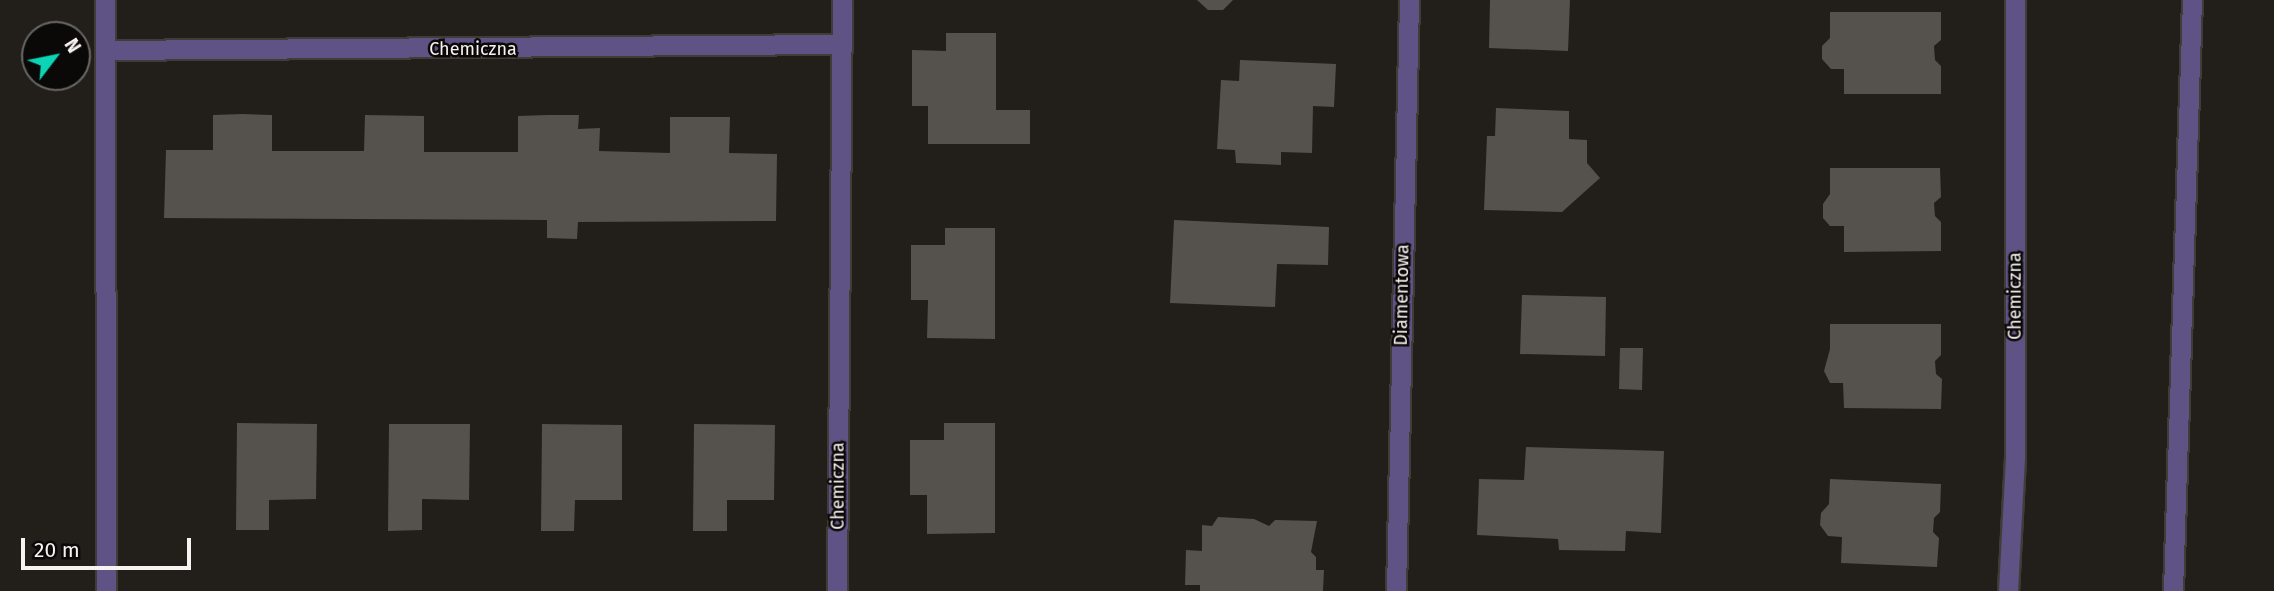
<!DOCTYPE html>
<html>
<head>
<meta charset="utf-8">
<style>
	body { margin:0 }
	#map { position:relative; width:2274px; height:591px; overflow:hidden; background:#221f1b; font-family:"Fira Sans",sans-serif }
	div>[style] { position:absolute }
	.building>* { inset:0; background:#55514c }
	.roads { filter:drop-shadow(2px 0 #403d39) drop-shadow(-2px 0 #403d39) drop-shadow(0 2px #403d39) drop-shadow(0 -2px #403d39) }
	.service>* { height:19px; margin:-9.5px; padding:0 9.5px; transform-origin:9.5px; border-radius:9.5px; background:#5f5285 }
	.minor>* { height:19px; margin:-9.5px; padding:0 9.5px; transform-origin:9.5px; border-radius:9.5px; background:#5f5285 }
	span { translate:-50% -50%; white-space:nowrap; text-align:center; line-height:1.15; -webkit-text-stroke:5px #0a0908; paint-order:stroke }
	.street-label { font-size:18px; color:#f6f3f1 }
	.north { position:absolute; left:21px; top:21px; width:70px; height:70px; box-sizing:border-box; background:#0a0908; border:2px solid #686765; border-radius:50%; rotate:58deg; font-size:19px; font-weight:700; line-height:28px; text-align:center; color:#f6f3f1 }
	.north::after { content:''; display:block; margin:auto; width:24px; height:32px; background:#0bd5b5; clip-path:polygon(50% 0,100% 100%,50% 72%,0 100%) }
	.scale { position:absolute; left:21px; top:538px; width:170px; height:32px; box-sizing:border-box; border:4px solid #f6f3f1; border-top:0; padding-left:9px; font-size:21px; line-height:24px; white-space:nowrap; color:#f6f3f1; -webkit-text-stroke:5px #0a0908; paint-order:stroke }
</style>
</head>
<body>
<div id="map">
	<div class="building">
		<div style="clip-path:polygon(1197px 0,1233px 0,1223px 10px,1208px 10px)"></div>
		<div style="clip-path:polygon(1490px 0,1570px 0,1568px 51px,1489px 48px)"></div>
		<div style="clip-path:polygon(1830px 12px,1941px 12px,1941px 40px,1934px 46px,1935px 60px,1941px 66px,1941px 94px,1844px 94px,1844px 69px,1831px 69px,1822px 59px,1822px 46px,1830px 38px)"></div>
		<div style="clip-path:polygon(946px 33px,996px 33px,996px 110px,1030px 110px,1030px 144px,928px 144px,928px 106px,912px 106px,912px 50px,946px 51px)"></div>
		<div style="clip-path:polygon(1240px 60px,1336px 64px,1334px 107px,1313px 106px,1312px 153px,1281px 152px,1281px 165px,1236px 163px,1235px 150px,1217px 149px,1221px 80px,1239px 81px)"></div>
		<div style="clip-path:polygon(1496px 108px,1569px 111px,1569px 139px,1587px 140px,1587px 163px,1600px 178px,1562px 212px,1484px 210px,1487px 136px,1495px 136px)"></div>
		<div style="clip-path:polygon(243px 114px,272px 115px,272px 151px,364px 151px,365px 115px,424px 116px,424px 152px,518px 152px,518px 116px,548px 115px,579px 115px,578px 129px,600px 128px,599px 151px,670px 153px,670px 117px,730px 117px,729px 153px,777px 154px,776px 221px,578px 222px,577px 239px,547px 238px,547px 220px,164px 218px,166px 150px,213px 150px,213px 115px)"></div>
		<div style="clip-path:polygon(1830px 168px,1940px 168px,1941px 197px,1934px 203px,1935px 216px,1941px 222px,1941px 251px,1844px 252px,1844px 226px,1830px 226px,1823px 218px,1823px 204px,1830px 194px)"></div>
		<div style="clip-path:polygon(1174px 220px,1329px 227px,1328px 265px,1277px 264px,1275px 307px,1170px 303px)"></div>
		<div style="clip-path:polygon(945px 228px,995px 228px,995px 339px,927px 338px,928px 300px,911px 300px,911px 245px,945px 245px)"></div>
		<div style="clip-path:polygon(1522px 295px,1606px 297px,1605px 356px,1520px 354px)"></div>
		<div style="clip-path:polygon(1830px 324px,1941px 324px,1941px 355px,1935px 361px,1936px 374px,1942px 379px,1941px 409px,1844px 408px,1843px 383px,1830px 383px,1824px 371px,1830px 349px)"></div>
		<div style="clip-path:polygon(1620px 348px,1643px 348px,1642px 390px,1619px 389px)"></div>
		<div style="clip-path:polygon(237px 423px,317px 424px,316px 499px,269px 500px,269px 530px,236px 530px)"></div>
		<div style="clip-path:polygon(944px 423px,995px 423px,995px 533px,927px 534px,927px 495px,910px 495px,910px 440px,944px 440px)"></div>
		<div style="clip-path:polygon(389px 424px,470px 424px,469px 500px,422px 499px,422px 530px,388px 531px)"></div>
		<div style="clip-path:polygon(542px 424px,622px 425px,622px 500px,575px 500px,574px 531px,541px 531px)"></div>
		<div style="clip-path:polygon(694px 424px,775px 425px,774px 500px,727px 500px,727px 531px,693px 531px)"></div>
		<div style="clip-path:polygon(1526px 447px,1664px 451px,1661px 533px,1626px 531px,1625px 551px,1559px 550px,1558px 539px,1477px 535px,1479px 479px,1524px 480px)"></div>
		<div style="clip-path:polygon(1830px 479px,1941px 484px,1940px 512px,1934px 518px,1933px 532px,1939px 538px,1937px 567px,1841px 563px,1842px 537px,1828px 536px,1820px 525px,1821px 513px,1829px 504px)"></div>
		<div style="clip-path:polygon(1218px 517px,1254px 519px,1269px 526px,1275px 520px,1317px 521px,1311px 552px,1316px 557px,1316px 570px,1324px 570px,1323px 591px,1200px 591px,1200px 585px,1185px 585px,1186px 550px,1202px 551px,1202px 525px,1212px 526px)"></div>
	</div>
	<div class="roads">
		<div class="service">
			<div style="left:2173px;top:591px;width:591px;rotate:-88.16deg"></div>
		</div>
		<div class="minor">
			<div style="left:105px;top:0;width:591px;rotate:89.9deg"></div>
			<div style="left:105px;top:50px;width:737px;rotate:-0.47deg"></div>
			<div style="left:837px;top:591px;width:591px;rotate:-89.52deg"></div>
			<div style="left:1396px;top:591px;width:591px;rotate:-88.74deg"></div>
			<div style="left:2008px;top:591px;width:133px;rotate:-87deg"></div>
			<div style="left:2015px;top:458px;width:458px;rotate:-90deg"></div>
		</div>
	</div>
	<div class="street-label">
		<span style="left:473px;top:49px">Chemiczna</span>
		<span style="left:1402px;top:295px;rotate:-89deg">Diamentowa</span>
		<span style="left:2015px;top:296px;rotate:-90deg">Chemiczna</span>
		<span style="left:838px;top:486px;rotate:-90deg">Chemiczna</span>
	</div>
	<div class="north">N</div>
	<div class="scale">20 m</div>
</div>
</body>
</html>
